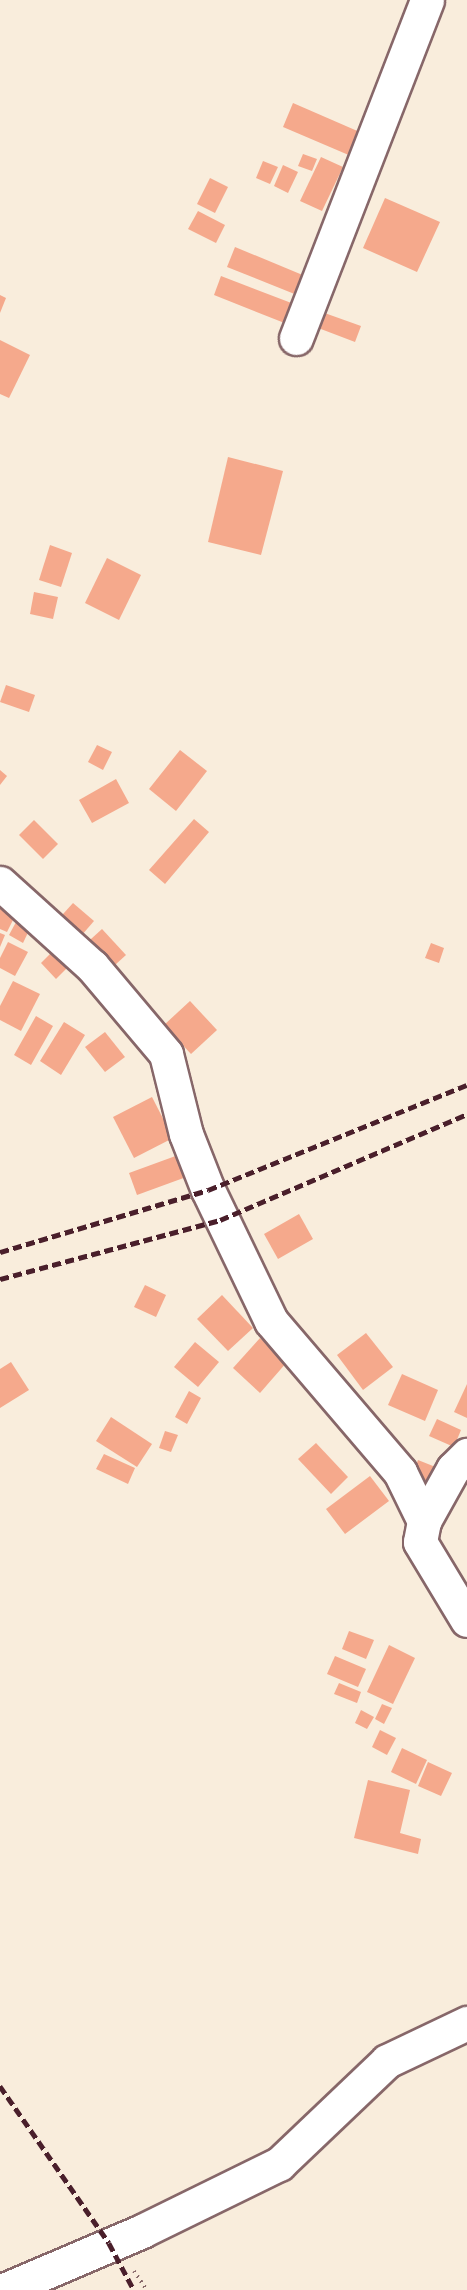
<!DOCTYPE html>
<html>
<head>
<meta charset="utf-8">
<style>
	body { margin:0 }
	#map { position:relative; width:467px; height:2290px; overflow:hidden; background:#f9eddc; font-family:"Comic Neue",sans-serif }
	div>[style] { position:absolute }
	.building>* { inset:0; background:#f5a98c }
	.path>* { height:4px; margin-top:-2px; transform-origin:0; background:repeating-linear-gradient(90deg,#876769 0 1.5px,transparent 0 6px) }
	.roads { filter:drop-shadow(2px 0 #876769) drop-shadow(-2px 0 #876769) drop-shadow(0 2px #876769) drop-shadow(0 -2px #876769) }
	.minor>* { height:33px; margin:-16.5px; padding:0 16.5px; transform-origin:16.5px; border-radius:16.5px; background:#fff }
	.rail>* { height:4.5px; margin-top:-2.25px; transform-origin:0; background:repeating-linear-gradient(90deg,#4a1f2b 0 9px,transparent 0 13.5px) }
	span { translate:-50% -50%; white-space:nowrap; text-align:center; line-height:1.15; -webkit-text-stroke:6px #fdfcf7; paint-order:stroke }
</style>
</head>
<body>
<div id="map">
	<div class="building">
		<div style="clip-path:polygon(293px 103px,362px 133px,351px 156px,283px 127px)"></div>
		<div style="clip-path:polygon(303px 154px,317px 159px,312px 171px,298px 166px)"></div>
		<div style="clip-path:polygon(321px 157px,343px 167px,322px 211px,300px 201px)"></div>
		<div style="clip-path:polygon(263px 161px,278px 167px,270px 184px,256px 178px)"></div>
		<div style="clip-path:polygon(283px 165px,298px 172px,288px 193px,274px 186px)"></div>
		<div style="clip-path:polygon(210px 178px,228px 187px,215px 213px,197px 204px)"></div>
		<div style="clip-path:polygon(385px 198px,440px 222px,417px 272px,363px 248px)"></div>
		<div style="clip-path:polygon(198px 211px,225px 225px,216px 243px,188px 229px)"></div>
		<div style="clip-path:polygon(235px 247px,305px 276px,297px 295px,227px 267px)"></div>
		<div style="clip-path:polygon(221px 276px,294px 304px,287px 324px,214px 295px)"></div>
		<div style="clip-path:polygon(0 295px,6px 298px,0 313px)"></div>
		<div style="clip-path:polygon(319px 311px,361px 326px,355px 342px,313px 326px)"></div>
		<div style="clip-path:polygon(0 340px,30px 355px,9px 398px,0 394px)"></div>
		<div style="clip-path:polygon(228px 457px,283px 471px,261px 555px,208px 542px)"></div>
		<div style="clip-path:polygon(50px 545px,72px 553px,61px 587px,39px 580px)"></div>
		<div style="clip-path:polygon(107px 558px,141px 575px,119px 620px,85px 603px)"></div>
		<div style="clip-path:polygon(34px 592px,58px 597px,53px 619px,30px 614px)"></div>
		<div style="clip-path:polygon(6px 685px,35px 695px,29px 712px,0 702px)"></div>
		<div style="clip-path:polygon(97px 745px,112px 752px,103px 770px,88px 762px)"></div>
		<div style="clip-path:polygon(180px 750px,207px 771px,176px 811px,149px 789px)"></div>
		<div style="clip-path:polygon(0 770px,7px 776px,0 785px)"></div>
		<div style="clip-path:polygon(116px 779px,129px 803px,92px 823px,79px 800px)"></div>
		<div style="clip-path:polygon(194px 819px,209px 832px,165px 884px,149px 870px)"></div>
		<div style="clip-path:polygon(34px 820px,58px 844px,43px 859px,19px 835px)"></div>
		<div style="clip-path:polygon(73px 903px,94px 921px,75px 943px,54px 924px)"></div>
		<div style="clip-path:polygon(0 904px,17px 912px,7px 932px,0 929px)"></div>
		<div style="clip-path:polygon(22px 911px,35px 918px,23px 943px,9px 935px)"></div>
		<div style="clip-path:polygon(102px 929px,126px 955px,104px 975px,80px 949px)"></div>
		<div style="clip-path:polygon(0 933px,5px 935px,0 947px)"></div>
		<div style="clip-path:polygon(8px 942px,28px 952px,15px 976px,0 968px,0 958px)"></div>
		<div style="clip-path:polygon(431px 943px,444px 948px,439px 963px,425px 958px)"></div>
		<div style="clip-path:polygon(58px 946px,73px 962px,56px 979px,41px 963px)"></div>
		<div style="clip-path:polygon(13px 981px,40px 994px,21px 1031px,0 1020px,0 1006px)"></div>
		<div style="clip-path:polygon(190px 1001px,217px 1030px,191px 1054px,164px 1025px)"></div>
		<div style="clip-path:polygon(36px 1016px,53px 1026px,31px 1065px,14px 1055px)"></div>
		<div style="clip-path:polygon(64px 1022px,85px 1035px,61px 1075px,40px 1061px)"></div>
		<div style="clip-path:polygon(105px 1032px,125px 1057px,105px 1072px,85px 1047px)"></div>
		<div style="clip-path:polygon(152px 1097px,173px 1138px,134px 1158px,113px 1117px)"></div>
		<div style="clip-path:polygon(181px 1154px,189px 1176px,137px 1195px,129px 1173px)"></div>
		<div style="clip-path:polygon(299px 1214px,313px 1239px,278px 1259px,264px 1234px)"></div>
		<div style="clip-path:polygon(145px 1285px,166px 1295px,156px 1317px,134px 1307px)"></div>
		<div style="clip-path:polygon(222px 1295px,253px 1328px,228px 1351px,197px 1319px)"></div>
		<div style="clip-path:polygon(366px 1333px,393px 1367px,363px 1390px,337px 1355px)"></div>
		<div style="clip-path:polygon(260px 1338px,287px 1362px,260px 1393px,233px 1368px)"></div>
		<div style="clip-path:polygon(195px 1342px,219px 1362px,198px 1387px,174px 1367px)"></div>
		<div style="clip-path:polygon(11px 1362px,29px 1390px,0 1408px,0 1369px)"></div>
		<div style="clip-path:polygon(402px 1374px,438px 1390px,425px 1421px,388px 1405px)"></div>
		<div style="clip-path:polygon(467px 1384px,467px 1418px,454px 1412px)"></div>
		<div style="clip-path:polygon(189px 1391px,201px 1398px,187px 1424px,175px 1417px)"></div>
		<div style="clip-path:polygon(111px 1417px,152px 1444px,137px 1467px,96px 1441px)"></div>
		<div style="clip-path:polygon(437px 1419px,461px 1430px,454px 1447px,429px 1436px)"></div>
		<div style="clip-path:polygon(165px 1431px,178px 1435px,171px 1452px,159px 1448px)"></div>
		<div style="clip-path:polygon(316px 1443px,348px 1477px,331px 1494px,298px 1459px)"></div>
		<div style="clip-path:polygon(104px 1454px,135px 1468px,128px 1484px,96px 1469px)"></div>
		<div style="clip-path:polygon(418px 1460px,438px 1468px,431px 1486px,411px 1478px)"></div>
		<div style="clip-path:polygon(370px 1476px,389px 1501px,345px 1534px,326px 1509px)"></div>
		<div style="clip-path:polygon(349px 1631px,374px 1640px,366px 1659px,342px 1649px)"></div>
		<div style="clip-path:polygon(389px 1645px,415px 1658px,393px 1704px,367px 1692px)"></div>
		<div style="clip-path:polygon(335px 1656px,366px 1669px,358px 1687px,327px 1674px)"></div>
		<div style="clip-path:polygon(339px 1683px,361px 1692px,357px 1703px,334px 1694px)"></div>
		<div style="clip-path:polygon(382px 1704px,392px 1708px,384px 1724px,375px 1719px)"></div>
		<div style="clip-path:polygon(361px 1710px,374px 1717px,367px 1729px,355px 1723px)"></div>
		<div style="clip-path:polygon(380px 1730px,396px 1738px,387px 1755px,372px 1747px)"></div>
		<div style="clip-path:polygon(402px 1748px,427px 1760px,416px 1784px,391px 1772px)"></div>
		<div style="clip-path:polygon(428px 1762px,452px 1773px,441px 1796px,418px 1786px)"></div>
		<div style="clip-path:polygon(368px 1780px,410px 1790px,400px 1833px,421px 1839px,418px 1854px,354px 1838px)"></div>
	</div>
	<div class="path">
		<div style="left:134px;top:2271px;width:23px;rotate:56deg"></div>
	</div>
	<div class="roads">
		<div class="minor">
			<div style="left:296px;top:338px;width:362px;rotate:-68.8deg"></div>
			<div style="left:0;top:883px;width:124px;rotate:42.1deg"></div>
			<div style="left:92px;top:966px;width:115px;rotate:49.9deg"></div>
			<div style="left:166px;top:1054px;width:82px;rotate:76deg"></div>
			<div style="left:186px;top:1134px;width:60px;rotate:68.6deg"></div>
			<div style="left:208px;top:1190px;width:145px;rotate:64.3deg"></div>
			<div style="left:271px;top:1321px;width:199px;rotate:49.5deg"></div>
			<div style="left:400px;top:1472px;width:55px;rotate:63.9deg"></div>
			<div style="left:424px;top:1521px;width:21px;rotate:101deg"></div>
			<div style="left:420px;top:1542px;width:91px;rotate:58.9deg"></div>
			<div style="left:424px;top:1521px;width:60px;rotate:-60.9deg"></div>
			<div style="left:453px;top:1469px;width:20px;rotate:-45deg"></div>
			<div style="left:4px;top:2290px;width:150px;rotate:-23.1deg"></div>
			<div style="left:142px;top:2231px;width:153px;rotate:-26.1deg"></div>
			<div style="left:279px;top:2164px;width:149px;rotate:-43.6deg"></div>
			<div style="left:387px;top:2061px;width:89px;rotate:-25.4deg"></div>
		</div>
	</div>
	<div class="rail">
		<div style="left:0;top:1252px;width:217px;rotate:-16.6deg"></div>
		<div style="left:208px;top:1190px;width:279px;rotate:-22.1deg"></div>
		<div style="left:0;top:1279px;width:228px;rotate:-15deg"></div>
		<div style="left:220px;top:1220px;width:269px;rotate:-23.2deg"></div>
		<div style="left:0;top:2086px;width:191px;rotate:55.2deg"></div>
		<div style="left:109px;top:2243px;width:53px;rotate:62deg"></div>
	</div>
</div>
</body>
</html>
